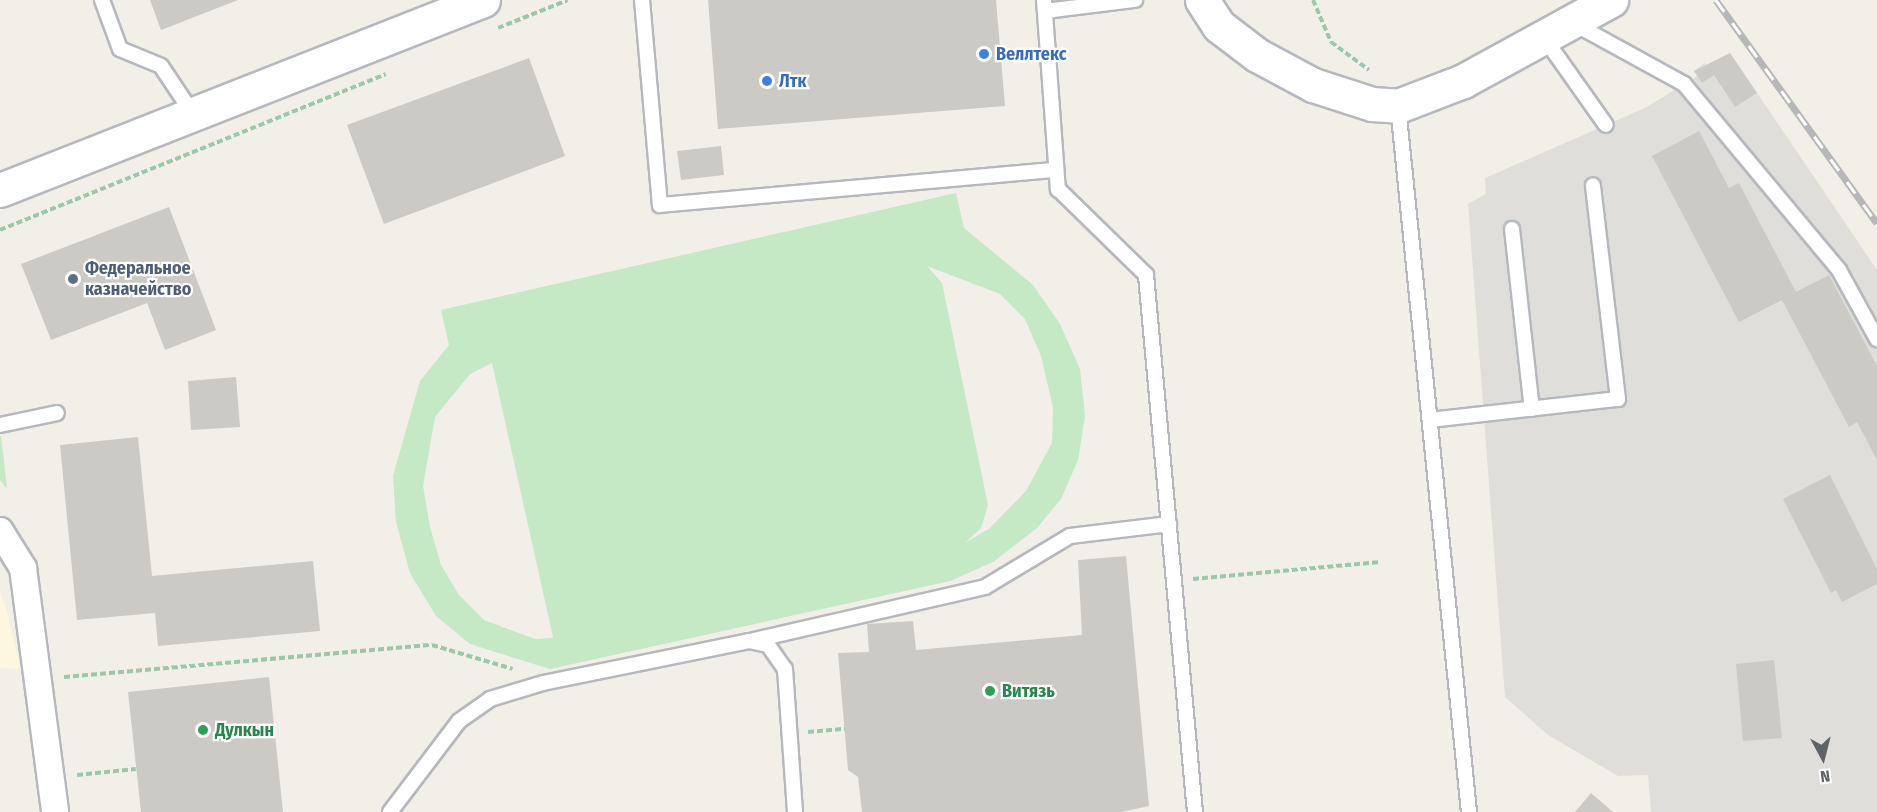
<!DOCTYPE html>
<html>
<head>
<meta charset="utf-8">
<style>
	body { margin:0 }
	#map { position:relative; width:1877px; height:812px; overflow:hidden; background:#f1efe8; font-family:"Fira Sans Condensed",sans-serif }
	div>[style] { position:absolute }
	.commercial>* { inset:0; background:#fef7e0 }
	.industrial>* { inset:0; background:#e0deda }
	.green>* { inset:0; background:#c5e8c5 }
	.building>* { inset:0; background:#cccac5 }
	.path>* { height:4px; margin-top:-2px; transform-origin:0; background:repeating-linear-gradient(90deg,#9cc7a9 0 6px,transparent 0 9px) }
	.roads { filter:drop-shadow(2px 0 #b5b8bc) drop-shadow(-2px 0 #b5b8bc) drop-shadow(0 2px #b5b8bc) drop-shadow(0 -2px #b5b8bc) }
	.lane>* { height:14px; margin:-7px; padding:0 7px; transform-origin:7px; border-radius:7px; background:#fff }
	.street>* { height:26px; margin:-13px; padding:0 13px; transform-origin:13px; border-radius:13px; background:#fff }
	.secondary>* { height:33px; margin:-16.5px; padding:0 16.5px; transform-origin:16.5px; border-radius:16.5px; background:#fff }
	.rail>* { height:7px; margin-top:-3.5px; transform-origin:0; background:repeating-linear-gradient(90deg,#fff 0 14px,#b6b7b8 0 28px); box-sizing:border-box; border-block:2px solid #b6b7b8 }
	.dots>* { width:16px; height:16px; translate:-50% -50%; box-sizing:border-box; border:3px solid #fff; border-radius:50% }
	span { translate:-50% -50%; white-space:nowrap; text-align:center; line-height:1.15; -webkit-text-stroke:4.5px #fff; paint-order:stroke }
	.shop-label { font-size:18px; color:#366cbe; font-weight:700 }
	.left { translate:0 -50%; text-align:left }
	.service-label { font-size:18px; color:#4e5e75; font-weight:700 }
	.leisure-label { font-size:18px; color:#27864d; font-weight:700 }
	.north { position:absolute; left:1793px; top:728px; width:60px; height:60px; -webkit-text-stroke:4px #fff; paint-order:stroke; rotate:173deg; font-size:16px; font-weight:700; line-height:24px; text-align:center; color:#5f6368 }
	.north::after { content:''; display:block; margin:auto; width:21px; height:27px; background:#5f6368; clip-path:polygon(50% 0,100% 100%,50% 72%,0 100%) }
</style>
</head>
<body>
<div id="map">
	<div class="commercial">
		<div style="clip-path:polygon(0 592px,6px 608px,21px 669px,0 668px)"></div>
	</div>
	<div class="industrial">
		<div style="clip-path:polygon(1730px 53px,1877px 270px,1877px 812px,1651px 812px,1648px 775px,1618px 776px,1548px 735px,1505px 697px,1468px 204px,1486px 194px,1485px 178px,1647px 107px,1697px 76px,1694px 71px,1705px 63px,1709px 68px)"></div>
	</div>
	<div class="green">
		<div style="clip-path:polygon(evenodd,956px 193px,964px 228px,1033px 285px,1060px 324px,1080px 369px,1085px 416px,1078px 460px,1061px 499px,1037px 528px,993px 562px,950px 581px,550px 669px,470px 644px,436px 616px,410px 573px,396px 522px,393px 476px,420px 381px,449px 345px,441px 310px,956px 193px,927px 266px,1000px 294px,1025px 319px,1041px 356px,1053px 407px,1052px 443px,1026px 491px,990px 528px,965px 543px,981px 528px,988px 505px,942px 283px,927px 266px,956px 193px,492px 363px,553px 637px,552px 638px,535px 639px,484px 620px,459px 595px,441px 565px,430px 527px,423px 486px,435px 417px,470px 374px,492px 363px)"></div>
		<div style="clip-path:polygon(0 436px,1px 436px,7px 489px,0 480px)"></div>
	</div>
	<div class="building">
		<div style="clip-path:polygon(150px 0,238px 0,161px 30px)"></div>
		<div style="clip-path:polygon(708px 0,996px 0,1005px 106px,718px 129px)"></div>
		<div style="clip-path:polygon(1730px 53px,1757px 93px,1735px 107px,1714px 75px,1702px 83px,1694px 71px)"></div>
		<div style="clip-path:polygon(529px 58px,565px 156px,384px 224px,347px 125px)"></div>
		<div style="clip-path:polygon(1699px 131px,1729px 188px,1739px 183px,1796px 292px,1829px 275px,1877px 366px,1877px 460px,1857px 422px,1849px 427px,1782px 300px,1739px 322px,1652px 156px)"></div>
		<div style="clip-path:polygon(721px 146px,724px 175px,681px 180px,677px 151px)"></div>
		<div style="clip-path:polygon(169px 207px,216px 330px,165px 350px,147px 303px,51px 340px,21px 264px)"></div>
		<div style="clip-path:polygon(236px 377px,240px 427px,191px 430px,188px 381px)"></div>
		<div style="clip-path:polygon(138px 437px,152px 576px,313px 561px,320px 631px,158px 646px,155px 613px,77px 620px,60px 445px)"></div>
		<div style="clip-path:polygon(1830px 475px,1877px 569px,1877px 584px,1842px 602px,1836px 590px,1831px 593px,1783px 499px)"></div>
		<div style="clip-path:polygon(1126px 556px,1149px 806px,1121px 812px,862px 812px,858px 777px,848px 770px,838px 653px,869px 652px,867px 624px,913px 621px,916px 650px,1082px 635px,1078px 560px)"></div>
		<div style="clip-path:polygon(1774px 660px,1782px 738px,1743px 741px,1736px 664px)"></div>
		<div style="clip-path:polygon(269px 677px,283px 812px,141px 812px,128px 692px)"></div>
		<div style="clip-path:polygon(1591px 793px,1613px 812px,1575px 812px)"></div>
	</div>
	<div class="path">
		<div style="left:1313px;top:0;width:46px;rotate:66.8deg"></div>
		<div style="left:1331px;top:42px;width:47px;rotate:36.4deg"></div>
		<div style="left:498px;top:28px;width:75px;rotate:-21.8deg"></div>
		<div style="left:0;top:230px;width:416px;rotate:-22deg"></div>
		<div style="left:1193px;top:579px;width:188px;rotate:-5.2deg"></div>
		<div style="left:64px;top:677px;width:369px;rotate:-5deg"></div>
		<div style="left:432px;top:645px;width:84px;rotate:16.5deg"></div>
		<div style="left:808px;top:732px;width:37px;rotate:-5deg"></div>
		<div style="left:77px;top:775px;width:59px;rotate:-5.8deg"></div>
	</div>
	<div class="roads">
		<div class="lane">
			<div style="left:102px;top:0;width:52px;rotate:69.8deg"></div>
			<div style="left:120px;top:49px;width:44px;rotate:22.5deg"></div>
			<div style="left:161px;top:66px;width:58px;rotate:56.3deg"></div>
			<div style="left:642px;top:0;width:206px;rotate:85deg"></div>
			<div style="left:660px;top:205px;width:396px;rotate:-5.1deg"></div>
			<div style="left:1044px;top:0;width:190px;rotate:85.8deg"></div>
			<div style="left:1058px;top:189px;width:123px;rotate:44.3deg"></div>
			<div style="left:1146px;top:275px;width:539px;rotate:84.79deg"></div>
			<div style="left:1045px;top:11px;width:91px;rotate:-7deg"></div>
			<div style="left:1573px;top:23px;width:127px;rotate:28.8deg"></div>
			<div style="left:1684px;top:84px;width:242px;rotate:50.2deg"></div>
			<div style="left:1839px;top:270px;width:79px;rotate:61.2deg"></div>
			<div style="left:1545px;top:39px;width:105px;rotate:54.7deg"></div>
			<div style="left:1398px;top:106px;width:710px;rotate:84.26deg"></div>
			<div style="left:1512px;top:229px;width:181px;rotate:83.7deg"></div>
			<div style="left:1430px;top:420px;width:189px;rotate:-6.4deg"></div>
			<div style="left:1618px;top:399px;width:215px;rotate:-96.7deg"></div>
			<div style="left:0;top:425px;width:58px;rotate:-11.9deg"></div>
			<div style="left:754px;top:640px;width:237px;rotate:-12.9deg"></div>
			<div style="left:985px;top:587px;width:99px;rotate:-31deg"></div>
			<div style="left:1070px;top:536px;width:100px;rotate:-6.9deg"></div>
			<div style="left:390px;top:812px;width:114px;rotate:-52.8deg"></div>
			<div style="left:459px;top:721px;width:38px;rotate:-35deg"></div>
			<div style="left:490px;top:699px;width:55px;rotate:-16.8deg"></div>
			<div style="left:543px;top:683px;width:210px;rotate:-11.5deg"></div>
			<div style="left:749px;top:641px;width:19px;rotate:12deg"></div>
			<div style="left:768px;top:645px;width:29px;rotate:55deg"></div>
			<div style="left:785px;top:669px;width:143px;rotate:86deg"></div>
		</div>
		<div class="street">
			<div style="left:0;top:531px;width:44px;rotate:58.1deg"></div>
			<div style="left:23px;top:568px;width:246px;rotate:82.5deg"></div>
		</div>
		<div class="secondary">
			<div style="left:1202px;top:0;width:31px;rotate:57deg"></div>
			<div style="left:1219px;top:26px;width:48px;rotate:37.3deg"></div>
			<div style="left:1257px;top:55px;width:64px;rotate:28.2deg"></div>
			<div style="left:1313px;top:85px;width:62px;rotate:17.9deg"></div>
			<div style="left:1372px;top:104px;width:26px;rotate:4deg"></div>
			<div style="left:1398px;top:106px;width:70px;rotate:-21deg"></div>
			<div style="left:1463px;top:81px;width:169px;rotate:-28.7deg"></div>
			<div style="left:0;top:190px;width:519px;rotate:-21.47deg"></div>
		</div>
	</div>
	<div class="rail">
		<div style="left:1716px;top:0;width:275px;rotate:54.2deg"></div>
	</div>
	<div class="dots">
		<div style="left:984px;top:54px;background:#3f7fe0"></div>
		<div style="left:767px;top:81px;background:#3f7fe0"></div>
		<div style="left:73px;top:279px;background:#5c6f8a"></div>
		<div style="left:990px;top:691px;background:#2e9e5b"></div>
		<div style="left:203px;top:730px;background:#2e9e5b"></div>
	</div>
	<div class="shop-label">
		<span class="left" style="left:996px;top:54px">Веллтекс</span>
		<span class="left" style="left:779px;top:81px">Лтк</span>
	</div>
	<div class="service-label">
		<span class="left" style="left:85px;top:279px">Федеральное<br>казначейство</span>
	</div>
	<div class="leisure-label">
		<span class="left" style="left:1002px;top:691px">Витязь</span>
		<span class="left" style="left:215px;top:730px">Дулкын</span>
	</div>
	<div class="north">N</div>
</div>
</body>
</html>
